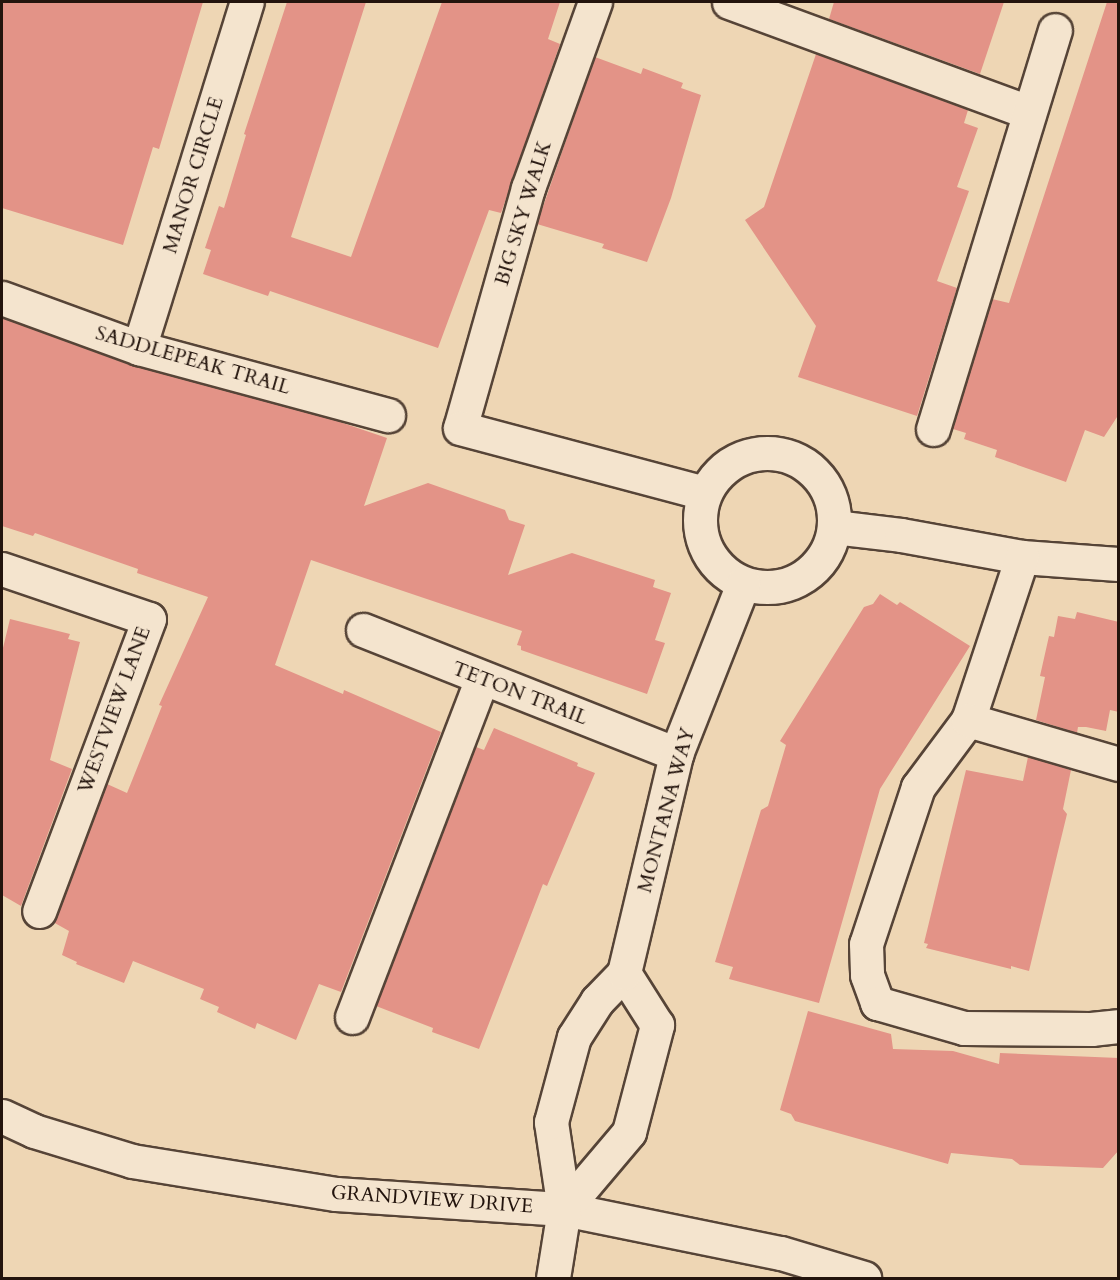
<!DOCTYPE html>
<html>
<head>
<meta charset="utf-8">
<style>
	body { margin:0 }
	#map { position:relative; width:1120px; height:1280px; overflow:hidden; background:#eed6b4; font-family:Cardo,serif }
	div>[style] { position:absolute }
	.building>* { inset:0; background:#e39387 }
	.roads { filter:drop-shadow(2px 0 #564437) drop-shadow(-2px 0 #564437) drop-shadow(0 2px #564437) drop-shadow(0 -2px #564437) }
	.minor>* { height:33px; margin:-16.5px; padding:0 16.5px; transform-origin:16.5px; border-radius:16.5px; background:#f4e4ce }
	.minor>.ring { margin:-16.5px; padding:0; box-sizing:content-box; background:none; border:33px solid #f4e4ce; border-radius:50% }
	span { translate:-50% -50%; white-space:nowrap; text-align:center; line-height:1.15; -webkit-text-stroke:5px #f4e4ce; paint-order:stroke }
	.street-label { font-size:20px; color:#23140d }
	.frame { position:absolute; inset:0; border:3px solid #23140d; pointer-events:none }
</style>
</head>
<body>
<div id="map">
	<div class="building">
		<div style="clip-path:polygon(2px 2px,203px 2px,159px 149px,153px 147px,123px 245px,2px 208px)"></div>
		<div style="clip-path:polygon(287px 2px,366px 2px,291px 237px,351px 257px,442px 2px,560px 2px,548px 39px,560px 44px,501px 213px,489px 210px,438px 348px,270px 291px,268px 296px,203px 274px,211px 250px,205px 248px,219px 206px,224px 208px,246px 135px,244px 134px)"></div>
		<div style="clip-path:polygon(834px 2px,1004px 2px,980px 74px,829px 19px)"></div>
		<div style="clip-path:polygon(1107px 2px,1119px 2px,1119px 414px,1104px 437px,1085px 430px,1066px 482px,995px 457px,997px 450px,964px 439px,966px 433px,953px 429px,992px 299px,1009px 303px)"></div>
		<div style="clip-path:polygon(816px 54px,968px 110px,964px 123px,978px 128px,957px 187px,969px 191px,937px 281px,957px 288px,917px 416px,798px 377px,816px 326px,745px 220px,764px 207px)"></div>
		<div style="clip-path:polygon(595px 57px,641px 74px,643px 68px,683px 83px,681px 88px,701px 95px,671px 198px,647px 262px,602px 248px,604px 244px,537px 224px)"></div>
		<div style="clip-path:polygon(2px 318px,133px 366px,331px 419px,387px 438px,364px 506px,428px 483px,505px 510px,509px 520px,525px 525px,508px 575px,572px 553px,655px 580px,653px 587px,671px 593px,655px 640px,665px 643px,647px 694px,521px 650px,521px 646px,517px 645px,522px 631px,311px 560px,275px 665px,343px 694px,344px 690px,441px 732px,341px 992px,319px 984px,296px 1040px,257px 1023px,255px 1029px,217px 1012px,219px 1007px,200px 999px,204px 989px,133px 961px,124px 983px,76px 964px,77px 962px,62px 955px,69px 931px,53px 922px,107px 784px,127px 793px,162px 706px,159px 705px,208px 597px,137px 573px,138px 569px,35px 533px,33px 536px,2px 526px)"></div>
		<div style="clip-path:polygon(880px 594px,897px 605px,900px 602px,970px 646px,880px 789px,819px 1003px,729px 979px,733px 967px,715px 962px,761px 810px,768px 806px,786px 745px,780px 741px,864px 607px,873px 604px)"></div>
		<div style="clip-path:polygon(1077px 612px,1119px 622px,1119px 712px,1110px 710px,1106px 731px,1086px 727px,1078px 727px,1077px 733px,1036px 720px,1045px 677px,1040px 676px,1049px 636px,1054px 637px,1058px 616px,1075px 619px)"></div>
		<div style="clip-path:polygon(10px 619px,70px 634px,68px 639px,80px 642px,50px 760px,72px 769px,21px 906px,2px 895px,2px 652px)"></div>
		<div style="clip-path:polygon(494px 728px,578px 763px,577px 766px,595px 773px,547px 886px,543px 884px,479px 1049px,432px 1032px,433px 1028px,376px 1006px,476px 747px,484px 750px)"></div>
		<div style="clip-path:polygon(1028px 757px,1071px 770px,1063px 809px,1067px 814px,1029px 971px,1011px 966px,1011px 969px,926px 948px,928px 944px,924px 943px,966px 770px,1023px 781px)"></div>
		<div style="clip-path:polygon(808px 1011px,891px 1034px,893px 1049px,953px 1051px,999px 1064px,1000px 1053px,1119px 1058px,1119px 1150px,1103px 1168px,1020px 1165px,1012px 1159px,951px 1153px,948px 1164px,795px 1121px,791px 1114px,780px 1110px)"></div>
	</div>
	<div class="roads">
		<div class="minor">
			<div style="left:595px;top:2px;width:198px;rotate:109.8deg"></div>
			<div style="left:528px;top:188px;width:249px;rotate:105.8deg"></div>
			<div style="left:460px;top:428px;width:253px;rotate:14.9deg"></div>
			<div style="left:729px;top:2px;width:319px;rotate:20.2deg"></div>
			<div style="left:2px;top:298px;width:146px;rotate:20.1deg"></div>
			<div style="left:139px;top:348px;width:258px;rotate:15.1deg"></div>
			<div style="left:139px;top:348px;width:362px;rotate:-72.7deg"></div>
			<div style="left:933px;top:429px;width:417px;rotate:-73deg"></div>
			<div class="ring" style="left:700px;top:453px;width:101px;height:101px"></div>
			<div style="left:834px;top:527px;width:67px;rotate:6.8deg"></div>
			<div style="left:901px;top:535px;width:123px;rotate:10.3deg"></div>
			<div style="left:1022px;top:557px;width:96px;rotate:4.2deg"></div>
			<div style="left:1022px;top:557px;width:172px;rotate:108.3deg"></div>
			<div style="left:968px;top:720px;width:84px;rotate:126.7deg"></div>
			<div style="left:918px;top:787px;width:165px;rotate:108.3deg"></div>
			<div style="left:866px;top:944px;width:31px;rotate:88deg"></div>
			<div style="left:867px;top:975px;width:30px;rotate:70deg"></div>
			<div style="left:877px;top:1003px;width:91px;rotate:16deg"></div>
			<div style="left:964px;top:1028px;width:127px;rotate:0.5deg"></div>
			<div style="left:1091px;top:1029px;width:27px;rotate:-6deg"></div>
			<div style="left:2px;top:569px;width:155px;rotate:18.8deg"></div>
			<div style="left:149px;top:619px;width:312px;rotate:110.6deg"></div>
			<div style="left:363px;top:630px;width:337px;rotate:21.6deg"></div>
			<div style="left:968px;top:720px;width:156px;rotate:16.3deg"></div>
			<div style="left:352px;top:1017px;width:363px;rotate:-69deg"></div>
			<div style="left:2px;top:1116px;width:35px;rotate:25deg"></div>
			<div style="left:34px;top:1131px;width:102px;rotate:17deg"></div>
			<div style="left:132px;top:1161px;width:207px;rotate:9.2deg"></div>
			<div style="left:336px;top:1194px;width:228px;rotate:3.8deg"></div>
			<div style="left:564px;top:1209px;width:221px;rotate:11.5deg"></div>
			<div style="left:781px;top:1253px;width:87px;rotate:16.8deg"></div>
			<div style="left:564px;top:1209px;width:101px;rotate:-49.8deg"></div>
			<div style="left:629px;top:1132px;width:111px;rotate:-75.3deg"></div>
			<div style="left:657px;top:1025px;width:62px;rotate:-122.4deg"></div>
			<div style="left:553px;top:1278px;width:70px;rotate:-80.9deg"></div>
			<div style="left:564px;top:1209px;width:88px;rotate:-98.5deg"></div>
			<div style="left:551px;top:1122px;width:88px;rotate:-74.9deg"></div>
			<div style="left:574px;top:1037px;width:43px;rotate:-57.4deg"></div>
			<div style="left:597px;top:1001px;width:39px;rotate:-46deg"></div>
			<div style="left:624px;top:973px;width:225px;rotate:-76.6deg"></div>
			<div style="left:676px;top:754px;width:183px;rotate:-68.5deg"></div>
		</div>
	</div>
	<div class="street-label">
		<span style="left:193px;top:175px;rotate:-73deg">MANOR CIRCLE</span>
		<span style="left:523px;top:213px;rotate:-73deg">BIG SKY WALK</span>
		<span style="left:193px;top:360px;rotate:16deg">SADDLEPEAK TRAIL</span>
		<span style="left:520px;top:693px;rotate:21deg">TETON TRAIL</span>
		<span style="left:114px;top:710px;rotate:-70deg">WESTVIEW LANE</span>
		<span style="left:666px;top:810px;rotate:-75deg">MONTANA WAY</span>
		<span style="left:432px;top:1199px;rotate:4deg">GRANDVIEW DRIVE</span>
	</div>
	<div class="frame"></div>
</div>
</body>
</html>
